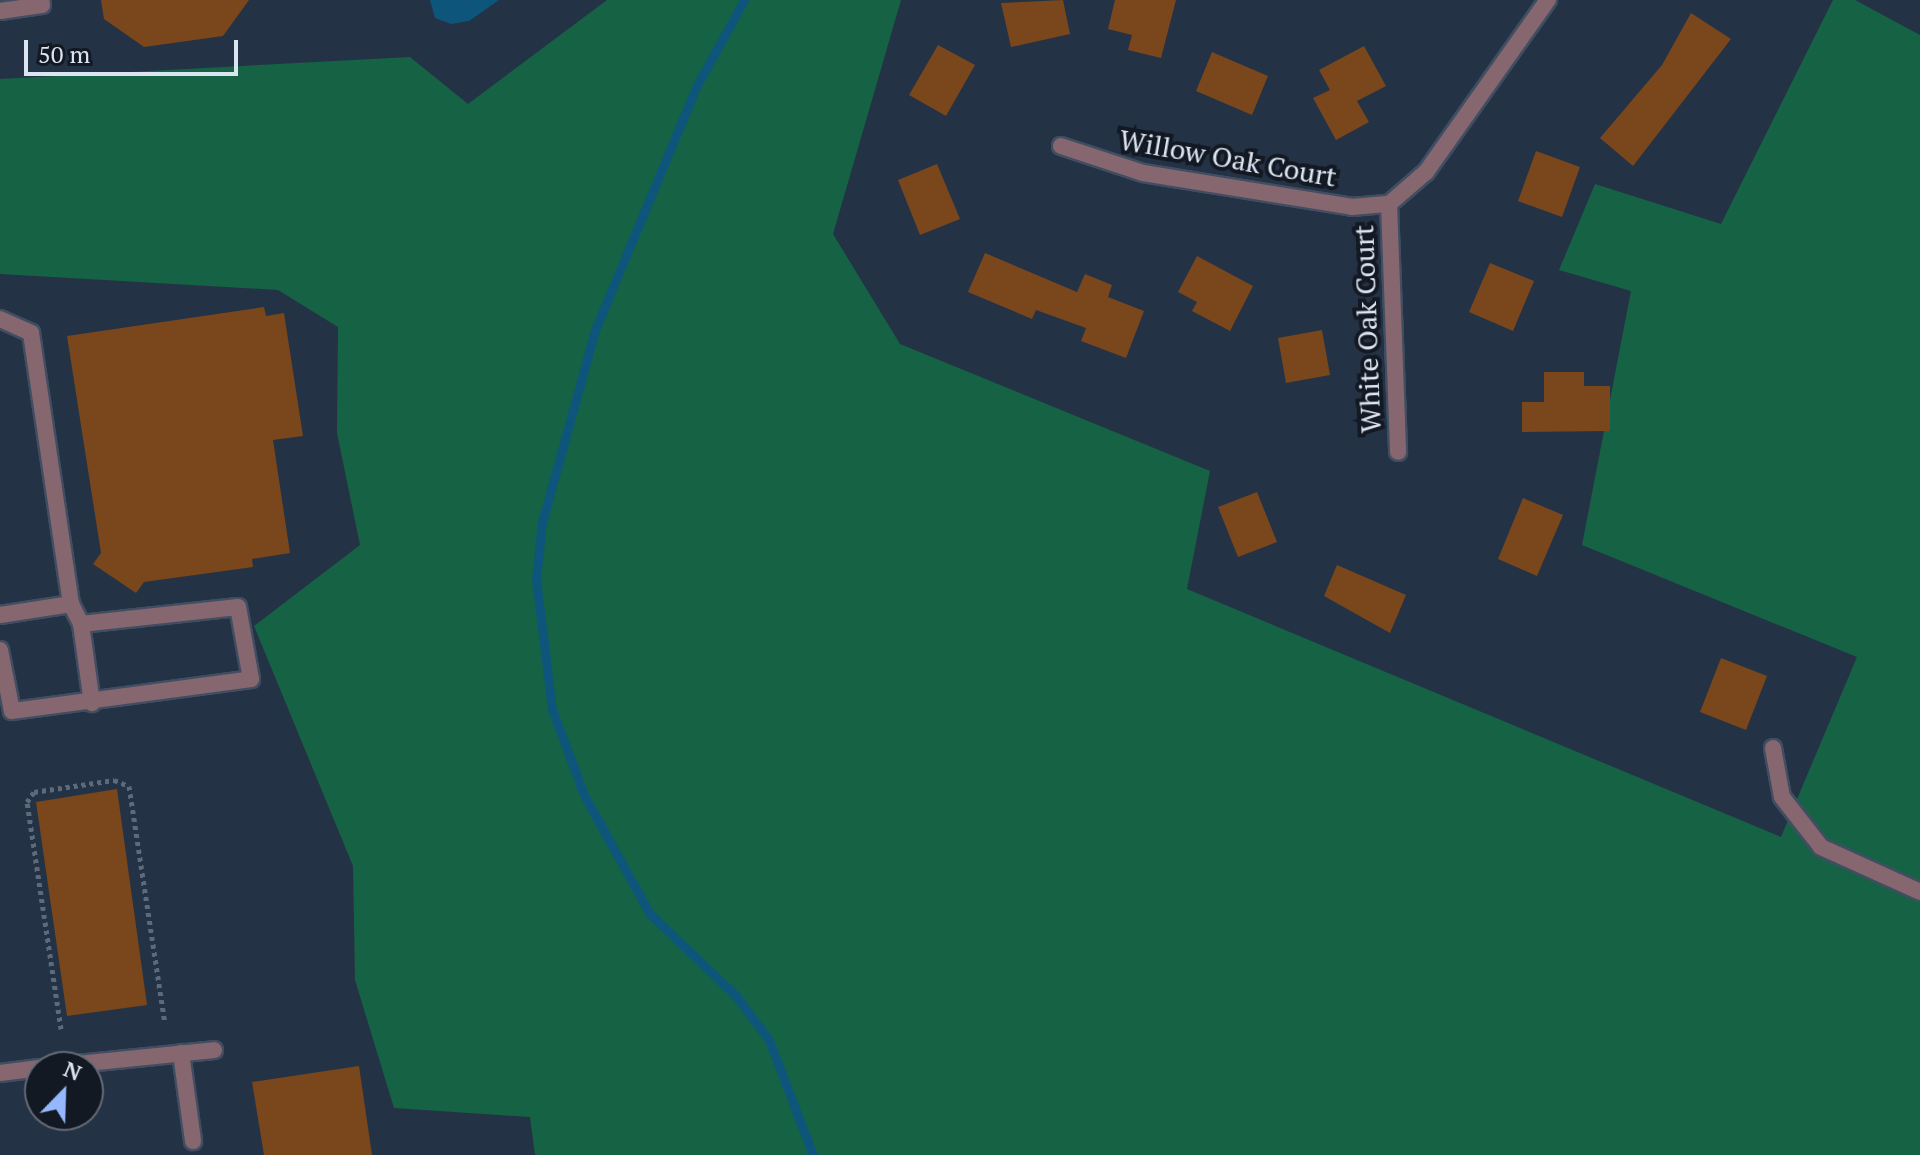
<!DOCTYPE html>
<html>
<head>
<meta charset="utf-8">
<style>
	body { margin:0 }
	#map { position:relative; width:1920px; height:1155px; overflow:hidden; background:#243246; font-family:"PT Serif",serif }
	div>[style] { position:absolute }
	.green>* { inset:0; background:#166244 }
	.water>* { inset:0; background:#0e557c }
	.stream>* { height:9px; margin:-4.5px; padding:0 4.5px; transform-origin:4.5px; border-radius:4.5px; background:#0e557c }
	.building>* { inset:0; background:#7a461b }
	.path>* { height:5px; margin-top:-2.5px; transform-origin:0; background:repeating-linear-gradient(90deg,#5d6a7c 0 4px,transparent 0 8px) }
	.roads { filter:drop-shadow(2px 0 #414e61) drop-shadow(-2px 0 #414e61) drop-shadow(0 2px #414e61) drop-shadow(0 -2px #414e61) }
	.service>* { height:16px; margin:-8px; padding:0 8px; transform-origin:8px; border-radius:8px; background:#86676f }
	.minor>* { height:16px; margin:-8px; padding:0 8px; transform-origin:8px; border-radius:8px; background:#86676f }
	span { translate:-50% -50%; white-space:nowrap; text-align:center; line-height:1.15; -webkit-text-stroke:8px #131923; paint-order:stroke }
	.street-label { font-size:28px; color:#dbe4f1 }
	.north { position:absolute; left:24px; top:1051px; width:80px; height:80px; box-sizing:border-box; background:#131923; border:2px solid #636a75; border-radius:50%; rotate:23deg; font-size:22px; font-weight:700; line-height:32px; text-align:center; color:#dbe4f1 }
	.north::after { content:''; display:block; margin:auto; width:28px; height:36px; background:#94b7fd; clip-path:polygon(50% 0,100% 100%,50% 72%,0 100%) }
	.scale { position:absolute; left:24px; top:40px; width:214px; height:36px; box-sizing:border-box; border:4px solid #dbe4f1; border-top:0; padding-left:10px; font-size:24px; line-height:28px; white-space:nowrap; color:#dbe4f1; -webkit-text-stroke:6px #131923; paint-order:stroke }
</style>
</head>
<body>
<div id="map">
	<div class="green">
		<div style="clip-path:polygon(607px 0,901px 0,833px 234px,900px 344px,1210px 471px,1187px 589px,1781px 837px,1857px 657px,1582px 545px,1631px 291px,1559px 270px,1595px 184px,1721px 224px,1833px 0,1855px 0,1920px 35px,1920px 1155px,535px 1155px,530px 1117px,394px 1108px,355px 980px,353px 866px,254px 626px,360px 545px,337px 433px,338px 327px,278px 290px,0 274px,0 79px,410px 57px,468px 104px)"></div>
	</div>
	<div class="water">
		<div style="clip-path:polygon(430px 0,499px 0,469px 21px,451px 24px,435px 18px)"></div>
	</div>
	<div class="stream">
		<div style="left:744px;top:0;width:97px;rotate:118.9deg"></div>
		<div style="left:697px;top:85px;width:265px;rotate:112.6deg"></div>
		<div style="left:595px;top:330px;width:199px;rotate:105.4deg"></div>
		<div style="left:542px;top:522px;width:57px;rotate:96deg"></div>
		<div style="left:536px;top:579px;width:131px;rotate:83deg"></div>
		<div style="left:552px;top:709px;width:92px;rotate:69.6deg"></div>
		<div style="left:584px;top:795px;width:136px;rotate:61deg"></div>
		<div style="left:650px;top:914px;width:119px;rotate:43.6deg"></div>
		<div style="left:736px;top:996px;width:55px;rotate:53.1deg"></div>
		<div style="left:769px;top:1040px;width:123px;rotate:69.1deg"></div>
	</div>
	<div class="building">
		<div style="clip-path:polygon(101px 0,249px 0,223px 36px,144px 47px,104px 19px)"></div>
		<div style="clip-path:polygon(1063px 0,1070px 34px,1011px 47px,1001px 3px)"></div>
		<div style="clip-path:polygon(1115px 0,1176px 0,1161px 58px,1128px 50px,1132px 35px,1108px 29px)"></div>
		<div style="clip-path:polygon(1691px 13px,1731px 39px,1633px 166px,1600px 138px,1662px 65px)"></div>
		<div style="clip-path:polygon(938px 45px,975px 65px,946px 116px,909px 95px)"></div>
		<div style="clip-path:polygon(1364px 46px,1386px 86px,1357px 101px,1369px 122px,1336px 140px,1313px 98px,1330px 90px,1319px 70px)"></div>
		<div style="clip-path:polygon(1212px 52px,1268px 76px,1252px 115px,1196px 91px)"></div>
		<div style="clip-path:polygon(1536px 151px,1580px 167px,1562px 217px,1518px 201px)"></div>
		<div style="clip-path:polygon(937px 164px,960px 219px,920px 235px,898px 180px)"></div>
		<div style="clip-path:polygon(985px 253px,1077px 292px,1085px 274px,1112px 285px,1108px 297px,1144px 311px,1126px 358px,1081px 341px,1086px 328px,1036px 310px,1032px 319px,968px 292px)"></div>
		<div style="clip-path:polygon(1197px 256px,1253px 286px,1230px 331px,1192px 311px,1197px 302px,1178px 292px)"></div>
		<div style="clip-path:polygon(1490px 263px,1534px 281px,1513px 331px,1469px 312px)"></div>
		<div style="clip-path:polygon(264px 307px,266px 316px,284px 313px,303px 436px,273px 440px,290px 553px,252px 559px,253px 567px,144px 582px,136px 593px,93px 564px,101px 553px,67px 336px)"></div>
		<div style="clip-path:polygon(1322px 330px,1330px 375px,1286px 383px,1278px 338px)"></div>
		<div style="clip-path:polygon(1544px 372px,1584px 372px,1584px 386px,1610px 386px,1610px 431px,1522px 432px,1522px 402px,1544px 402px)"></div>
		<div style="clip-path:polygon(1257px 492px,1277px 542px,1238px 557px,1218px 507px)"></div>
		<div style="clip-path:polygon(1523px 498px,1563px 515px,1537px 576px,1498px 559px)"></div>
		<div style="clip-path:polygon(1337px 565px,1406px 595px,1390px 633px,1324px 596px)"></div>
		<div style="clip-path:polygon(1721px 658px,1767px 676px,1746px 730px,1700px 712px)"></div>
		<div style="clip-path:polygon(117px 789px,147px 1005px,67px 1016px,36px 802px)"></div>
		<div style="clip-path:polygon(359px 1066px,372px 1155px,264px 1155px,252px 1082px)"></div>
	</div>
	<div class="path">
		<div style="left:61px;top:1029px;width:230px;rotate:-98.5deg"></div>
		<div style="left:27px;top:802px;width:12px;rotate:-55deg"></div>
		<div style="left:34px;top:792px;width:81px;rotate:-8.5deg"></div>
		<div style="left:114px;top:780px;width:16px;rotate:22deg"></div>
		<div style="left:129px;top:786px;width:240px;rotate:81.4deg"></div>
	</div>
	<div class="roads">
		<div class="service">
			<div style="left:0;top:11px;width:42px;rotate:-8.1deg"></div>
			<div style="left:42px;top:5px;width:5px;rotate:-101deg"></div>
			<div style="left:0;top:319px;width:34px;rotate:24deg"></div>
			<div style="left:31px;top:333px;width:274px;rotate:81.6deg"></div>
			<div style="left:71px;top:604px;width:22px;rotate:63deg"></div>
			<div style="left:81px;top:624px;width:80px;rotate:82.1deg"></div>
			<div style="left:0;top:615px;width:72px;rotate:-8.8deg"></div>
			<div style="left:0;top:650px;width:62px;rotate:78.9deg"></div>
			<div style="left:12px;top:711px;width:241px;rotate:-7.6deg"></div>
			<div style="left:251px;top:679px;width:73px;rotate:-100.2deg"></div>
			<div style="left:238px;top:607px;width:158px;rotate:173.8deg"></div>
			<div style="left:1773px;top:748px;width:50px;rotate:79.6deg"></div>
			<div style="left:1782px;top:797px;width:63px;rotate:52deg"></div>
			<div style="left:1821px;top:847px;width:109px;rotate:24.4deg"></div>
			<div style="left:181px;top:1053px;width:89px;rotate:82.2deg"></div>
			<div style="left:48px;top:1067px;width:167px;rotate:-5.8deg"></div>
			<div style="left:0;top:1073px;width:40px;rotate:-7.1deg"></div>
		</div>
		<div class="minor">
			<div style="left:1061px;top:146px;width:86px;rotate:18.2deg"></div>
			<div style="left:1143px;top:173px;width:212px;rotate:9.2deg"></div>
			<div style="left:1352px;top:207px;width:37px;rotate:-5deg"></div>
			<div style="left:1389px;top:204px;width:49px;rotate:-40.9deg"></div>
			<div style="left:1426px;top:172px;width:211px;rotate:-54.7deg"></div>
			<div style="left:1389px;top:204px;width:248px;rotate:87.9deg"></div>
		</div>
	</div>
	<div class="street-label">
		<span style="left:1228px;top:158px;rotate:10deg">Willow Oak Court</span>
		<span style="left:1367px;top:329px;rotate:-92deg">White Oak Court</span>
	</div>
	<div class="north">N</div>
	<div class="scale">50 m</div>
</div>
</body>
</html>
